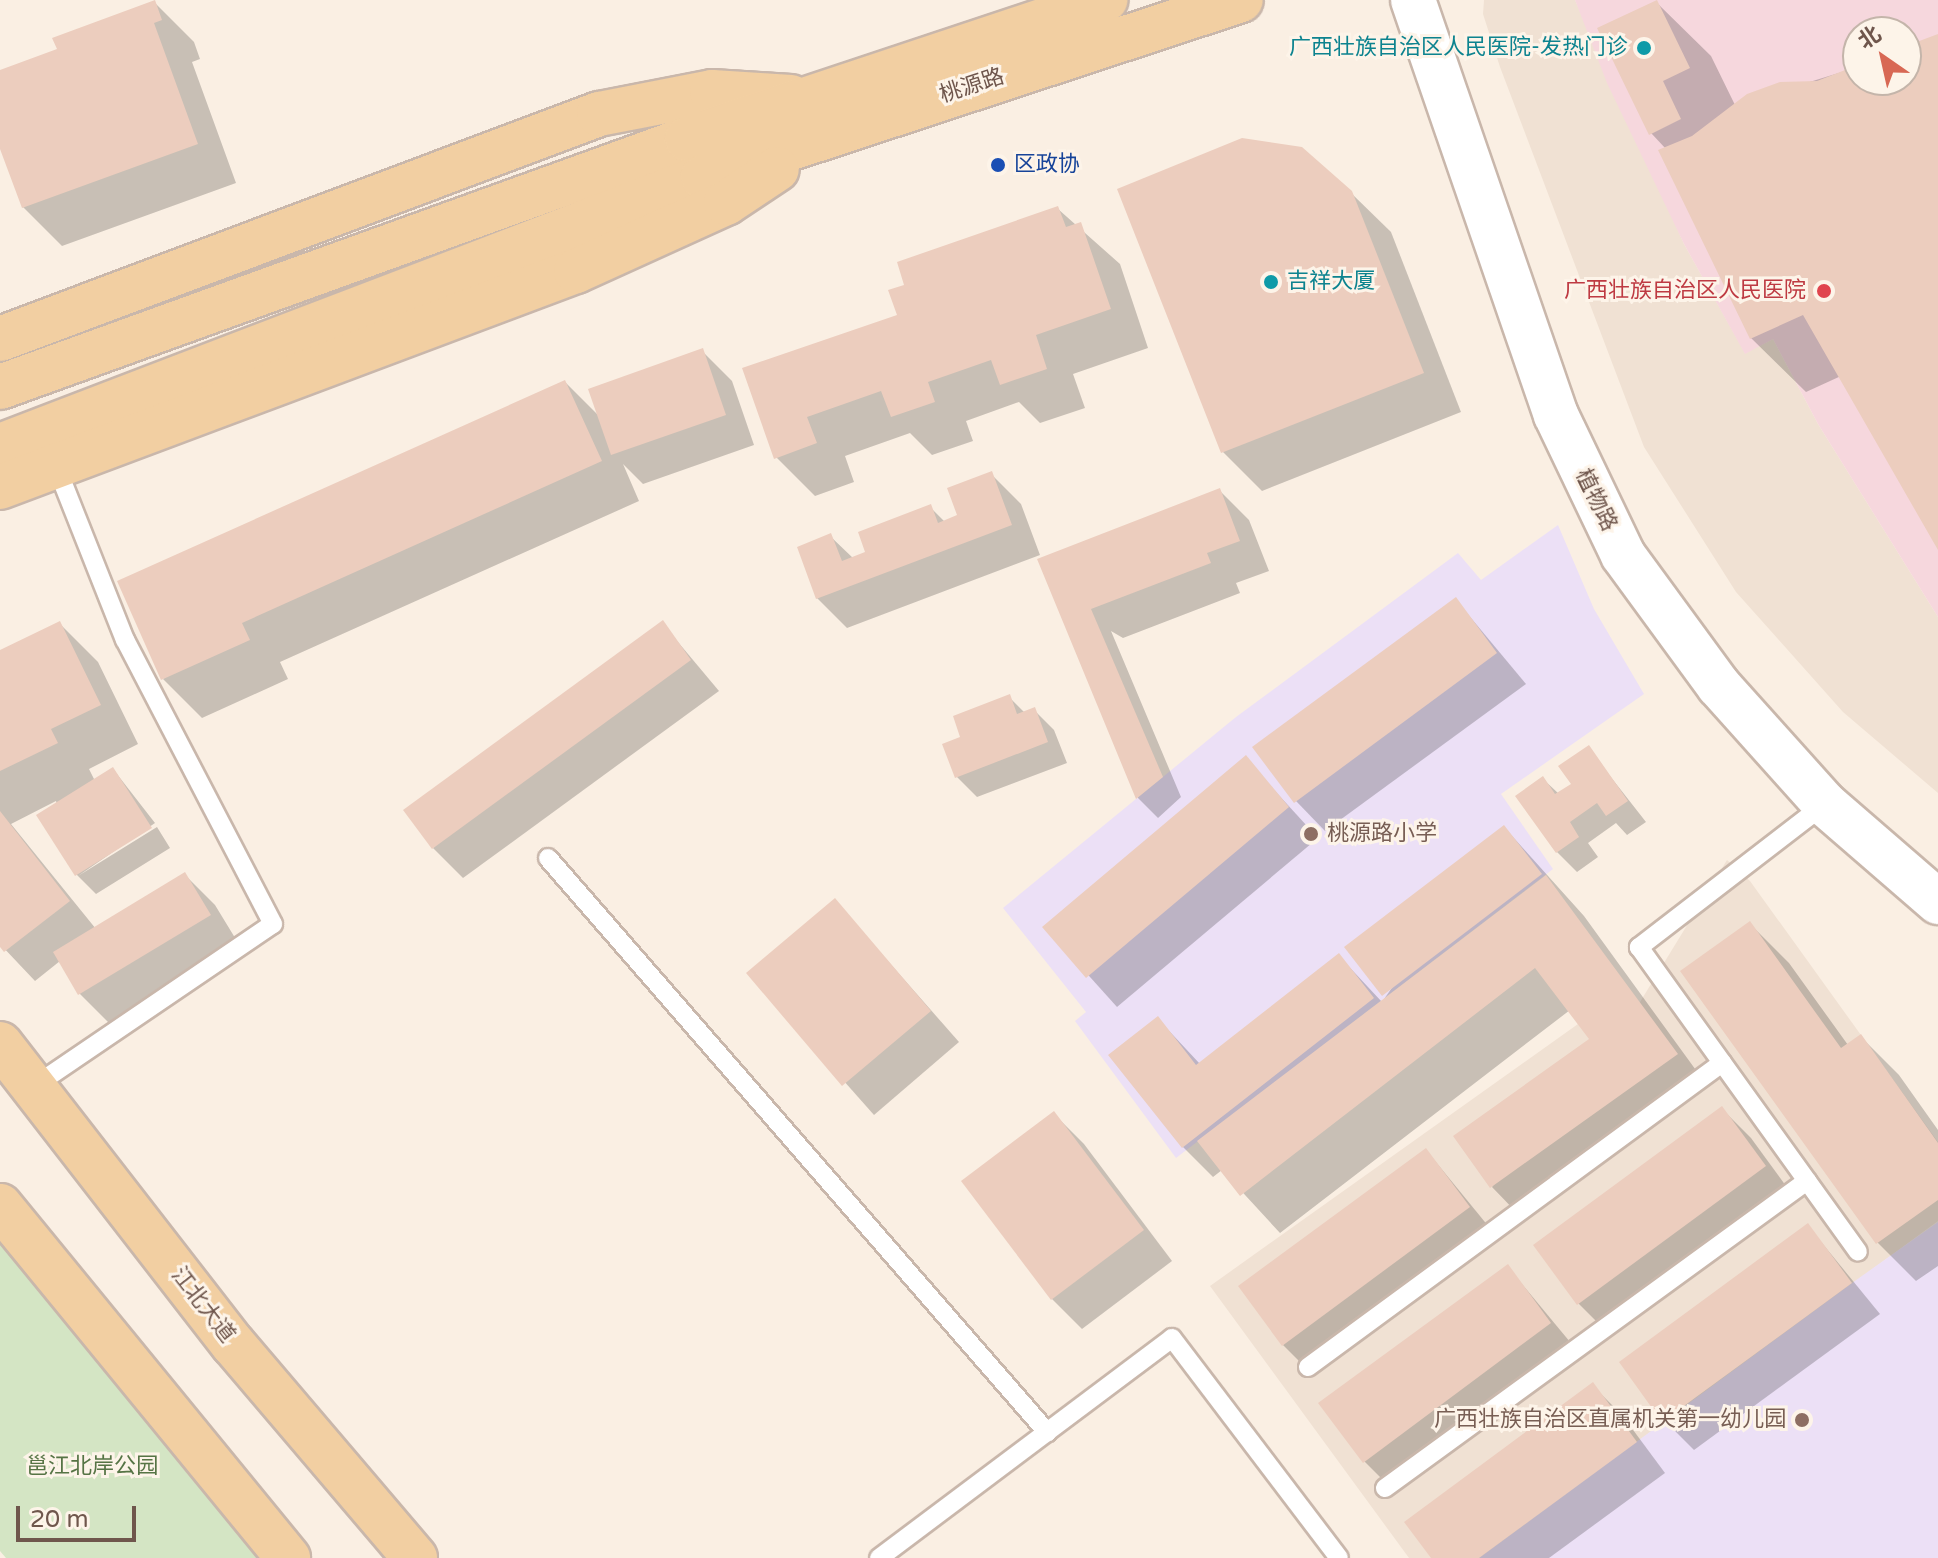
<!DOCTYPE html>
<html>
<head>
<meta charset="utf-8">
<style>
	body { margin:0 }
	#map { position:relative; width:1938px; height:1558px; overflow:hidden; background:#faefe3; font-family:"Varela Round","Noto Sans SC",sans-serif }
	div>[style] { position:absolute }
	.residential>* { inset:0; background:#f0e1d3 }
	.education>* { inset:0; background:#ece0f6 }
	.medical>* { inset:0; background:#f6d7dd }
	.green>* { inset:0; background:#d4e5c4 }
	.shadow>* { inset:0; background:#0003 }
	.building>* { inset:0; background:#eccdbe }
	.roads { filter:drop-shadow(2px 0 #c9b7ab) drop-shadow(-2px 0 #c9b7ab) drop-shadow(0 2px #c9b7ab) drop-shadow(0 -2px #c9b7ab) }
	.service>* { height:18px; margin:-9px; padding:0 9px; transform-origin:9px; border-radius:9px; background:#fff }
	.secondary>* { height:44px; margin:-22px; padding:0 22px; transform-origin:22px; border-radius:22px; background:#fff }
	.primary>* { height:44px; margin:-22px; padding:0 22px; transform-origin:22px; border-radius:22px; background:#f2cfa2 }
	.dots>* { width:22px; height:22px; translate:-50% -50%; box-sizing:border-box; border:4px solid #fdf4e9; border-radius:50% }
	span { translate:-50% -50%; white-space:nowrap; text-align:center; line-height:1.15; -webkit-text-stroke:6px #fdf4e9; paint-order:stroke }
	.culture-label { font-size:22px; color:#0d838f }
	.right { translate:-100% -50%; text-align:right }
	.left { translate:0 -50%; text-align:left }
	.street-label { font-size:22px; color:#6f564c }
	.transit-label { font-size:22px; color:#164399 }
	.health-label { font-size:22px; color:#be3a42 }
	.education-label { font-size:22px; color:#785e54 }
	.park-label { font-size:22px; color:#567445 }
	.north { position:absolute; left:1842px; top:16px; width:80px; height:80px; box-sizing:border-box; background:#fdf4e9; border:2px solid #c4b5aa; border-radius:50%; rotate:326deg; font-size:22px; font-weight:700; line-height:32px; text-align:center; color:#6f564c }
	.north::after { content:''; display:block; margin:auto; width:28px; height:36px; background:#d86854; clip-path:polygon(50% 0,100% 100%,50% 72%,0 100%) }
	.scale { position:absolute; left:16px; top:1506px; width:120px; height:36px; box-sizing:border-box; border:4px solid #6f564c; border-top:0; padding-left:10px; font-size:24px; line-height:28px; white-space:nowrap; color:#6f564c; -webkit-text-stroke:6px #fdf4e9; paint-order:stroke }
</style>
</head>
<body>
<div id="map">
	<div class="residential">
		<div style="clip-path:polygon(1484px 0,1575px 0,1684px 244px,1745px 353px,1773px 339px,1818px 424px,1938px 617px,1938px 793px,1843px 712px,1736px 592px,1644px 447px,1500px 67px,1483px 14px)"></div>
		<div style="clip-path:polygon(1727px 860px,1750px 881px,1938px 1142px,1938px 1221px,1479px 1558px,1409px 1558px,1210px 1286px,1578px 1024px,1590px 1038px,1640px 1002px)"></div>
	</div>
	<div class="education">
		<div style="clip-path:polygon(1558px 525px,1594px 609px,1644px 694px,1501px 794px,1553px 869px,1176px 1158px,1075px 1021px,1086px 1012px,1003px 908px,1236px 717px,1458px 553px,1481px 580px)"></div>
		<div style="clip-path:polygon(1938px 1222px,1938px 1558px,1479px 1558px,1852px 1283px)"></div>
	</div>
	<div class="medical">
		<div style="clip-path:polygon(evenodd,1575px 0,1938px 0,1938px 617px,1818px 424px,1773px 339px,1745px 354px,1684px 244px,1607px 83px,1575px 0,1858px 32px,1906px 32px,1906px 80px,1858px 80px,1858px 32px)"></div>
	</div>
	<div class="green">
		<div style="clip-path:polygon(0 1206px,288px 1558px,6px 1558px,0 1551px)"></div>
	</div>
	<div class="shadow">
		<div style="clip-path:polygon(1656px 2px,1711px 56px,1735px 105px,1858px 67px,1858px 80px,1906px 80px,1906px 48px,1938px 36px,1938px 546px,1841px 376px,1806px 392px,1751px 338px,1666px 149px,1651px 133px)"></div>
		<div style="clip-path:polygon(155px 3px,194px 42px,200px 59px,192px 62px,236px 183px,62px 246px,23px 207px,0 143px,0 72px,59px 50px)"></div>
		<div style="clip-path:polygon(1351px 193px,1391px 232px,1461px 412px,1262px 491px,1223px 452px)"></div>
		<div style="clip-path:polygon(1058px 209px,1120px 264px,1148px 348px,1073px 374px,1085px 408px,1040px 423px,1019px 402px,966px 421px,973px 441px,932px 455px,910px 433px,845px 456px,854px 482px,815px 496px,776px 457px,745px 369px,900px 316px,907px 286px)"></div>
		<div style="clip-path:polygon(702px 351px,732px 381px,754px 445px,643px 484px,623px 464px,639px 501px,280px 662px,288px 679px,202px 718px,163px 679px,565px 382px,601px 418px)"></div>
		<div style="clip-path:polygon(991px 474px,1021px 504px,1040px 555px,847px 628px,817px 598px,830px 536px,854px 559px,868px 554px,930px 507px,945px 522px,960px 517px)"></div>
		<div style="clip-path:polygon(1219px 490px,1249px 520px,1269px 571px,1236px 583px,1240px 593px,1123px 638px,1111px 631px,1181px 797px,1158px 818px,1138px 798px,1059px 610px)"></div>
		<div style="clip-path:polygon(1456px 600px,1526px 684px,1325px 831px,1296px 801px)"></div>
		<div style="clip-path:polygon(59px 623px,98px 662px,138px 744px,89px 769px,95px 781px,113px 769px,155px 823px,78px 876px,157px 827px,170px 848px,96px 894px,76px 874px,56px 801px,11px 824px,96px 929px,185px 875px,215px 905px,240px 946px,110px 1024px,80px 994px,60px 961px,35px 981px,0 944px,0 652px)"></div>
		<div style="clip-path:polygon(662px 623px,719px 691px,463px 878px,433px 848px)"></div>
		<div style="clip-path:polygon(1009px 697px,1025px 713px,1034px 710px,1054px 730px,1067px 763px,977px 797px,957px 777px,962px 738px)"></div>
		<div style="clip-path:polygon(1588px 748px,1646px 822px,1627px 835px,1616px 823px,1588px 843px,1598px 857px,1577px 872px,1557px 852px,1543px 779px,1559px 794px,1574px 784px)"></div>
		<div style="clip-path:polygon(1245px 758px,1318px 838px,1117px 1007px,1045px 927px)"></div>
		<div style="clip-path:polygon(1504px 827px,1584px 916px,1706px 1084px,1521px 1217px,1492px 1187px,1592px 1039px,1570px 1010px,1280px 1233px,1222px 1170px,1213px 1177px,1183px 1147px,1158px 1019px,1200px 1064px,1339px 956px,1382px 1002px)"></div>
		<div style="clip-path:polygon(835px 901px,959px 1042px,874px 1115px,749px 974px)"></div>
		<div style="clip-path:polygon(1750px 924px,1789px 963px,1848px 1045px,1860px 1036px,1899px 1075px,1938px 1130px,1938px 1266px,1916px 1281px,1877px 1242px)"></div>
		<div style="clip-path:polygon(1721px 1108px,1751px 1138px,1794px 1197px,1608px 1333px,1578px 1303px)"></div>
		<div style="clip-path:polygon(1054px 1114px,1084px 1144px,1172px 1261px,1082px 1329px,1052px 1299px)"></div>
		<div style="clip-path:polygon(1426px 1150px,1498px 1238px,1313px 1375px,1283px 1345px)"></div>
		<div style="clip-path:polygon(1808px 1226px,1880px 1314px,1694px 1450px,1664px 1420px)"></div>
		<div style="clip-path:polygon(1507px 1266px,1580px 1354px,1394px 1491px,1364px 1461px)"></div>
		<div style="clip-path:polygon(1592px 1385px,1622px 1415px,1665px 1473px,1549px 1558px,1433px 1558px)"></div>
	</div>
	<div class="building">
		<div style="clip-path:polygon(155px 0,162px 20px,154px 23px,198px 144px,22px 208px,0 149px,0 70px,57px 49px,52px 38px)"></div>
		<div style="clip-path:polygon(1657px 0,1690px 68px,1663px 81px,1681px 119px,1649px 135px,1597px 28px)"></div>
		<div style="clip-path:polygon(1938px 34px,1938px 550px,1803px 315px,1750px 339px,1658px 150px,1692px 136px,1747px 94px,1780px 82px,1817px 81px,1858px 65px,1858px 80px,1906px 80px,1906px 46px)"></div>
		<div style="clip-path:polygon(1242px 138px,1302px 147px,1352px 191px,1424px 373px,1221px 453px,1117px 189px)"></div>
		<div style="clip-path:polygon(1058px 206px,1066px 227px,1081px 222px,1111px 309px,1036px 335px,1047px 369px,1000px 385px,991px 360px,928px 382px,935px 402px,891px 417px,881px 391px,807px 417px,817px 443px,774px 459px,742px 368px,897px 315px,888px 290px,904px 285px,897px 262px)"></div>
		<div style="clip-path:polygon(703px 348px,726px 415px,611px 455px,588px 389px)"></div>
		<div style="clip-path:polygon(565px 380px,602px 461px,242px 623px,250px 640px,161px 680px,117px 581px)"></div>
		<div style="clip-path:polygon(992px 471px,1012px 525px,816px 599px,797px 547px,831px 533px,842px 561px,865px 552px,858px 532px,931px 504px,938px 523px,957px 515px,947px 488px)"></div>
		<div style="clip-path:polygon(1220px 488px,1240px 541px,1207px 553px,1211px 563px,1091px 609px,1163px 777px,1136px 799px,1037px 559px)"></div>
		<div style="clip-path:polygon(1456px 597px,1497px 653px,1294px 803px,1252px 747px)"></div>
		<div style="clip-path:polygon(663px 620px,691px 660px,432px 849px,403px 810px)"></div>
		<div style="clip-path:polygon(60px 621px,101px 705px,51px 729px,58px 743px,0 771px,0 650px)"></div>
		<div style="clip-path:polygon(1010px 694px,1017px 714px,1035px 707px,1048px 742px,955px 778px,942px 744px,960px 737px,953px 716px)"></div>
		<div style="clip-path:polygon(1589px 745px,1628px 801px,1606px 816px,1597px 803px,1570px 822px,1579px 837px,1556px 853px,1515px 796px,1543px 776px,1555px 794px,1571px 784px,1558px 766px)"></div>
		<div style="clip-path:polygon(1246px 755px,1289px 807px,1086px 978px,1042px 927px)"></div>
		<div style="clip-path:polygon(113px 767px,152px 828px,75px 876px,36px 815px)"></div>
		<div style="clip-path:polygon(0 811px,70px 901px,4px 952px,0 947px)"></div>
		<div style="clip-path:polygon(1504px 825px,1542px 874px,1382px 996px,1344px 947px)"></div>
		<div style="clip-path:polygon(185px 872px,211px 915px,78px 995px,53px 952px)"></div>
		<div style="clip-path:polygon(1546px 875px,1678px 1054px,1490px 1188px,1453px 1136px,1589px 1039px,1535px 968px,1240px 1196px,1197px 1141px)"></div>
		<div style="clip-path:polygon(835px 898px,931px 1011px,842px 1086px,746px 973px)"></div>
		<div style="clip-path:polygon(1750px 921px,1841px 1048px,1861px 1034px,1938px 1143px,1938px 1200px,1876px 1244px,1680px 971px)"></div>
		<div style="clip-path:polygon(1339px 953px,1374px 998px,1182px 1148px,1108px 1055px,1158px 1016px,1196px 1065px)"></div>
		<div style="clip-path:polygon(1722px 1106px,1766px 1166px,1577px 1305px,1533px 1245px)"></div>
		<div style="clip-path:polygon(1054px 1111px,1144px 1230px,1051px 1300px,961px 1181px)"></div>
		<div style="clip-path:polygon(1426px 1148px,1470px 1207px,1282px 1346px,1238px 1286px)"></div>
		<div style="clip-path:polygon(1808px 1223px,1852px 1283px,1662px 1422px,1619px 1362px)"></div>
		<div style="clip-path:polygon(1508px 1264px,1551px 1323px,1363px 1463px,1318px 1403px)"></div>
		<div style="clip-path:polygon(1593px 1382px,1637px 1442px,1479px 1558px,1431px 1558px,1404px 1522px)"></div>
	</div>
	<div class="roads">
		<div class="service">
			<div style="left:1825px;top:804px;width:235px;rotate:142.4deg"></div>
			<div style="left:1639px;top:947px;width:375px;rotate:54.3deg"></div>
			<div style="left:548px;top:858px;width:761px;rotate:49deg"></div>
			<div style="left:1047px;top:1432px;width:210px;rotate:143.1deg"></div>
			<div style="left:33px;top:1087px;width:290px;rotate:-34.2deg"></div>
			<div style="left:273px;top:924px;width:320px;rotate:-117.5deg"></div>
			<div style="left:125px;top:640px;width:187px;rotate:-111.6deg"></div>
			<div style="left:1308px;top:1367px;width:514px;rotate:-36.29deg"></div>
			<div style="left:1047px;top:1432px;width:156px;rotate:-36.9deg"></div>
			<div style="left:1172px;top:1338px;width:276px;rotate:52.8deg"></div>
			<div style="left:1385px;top:1488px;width:522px;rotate:-36.04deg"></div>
		</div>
		<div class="secondary">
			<div style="left:1413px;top:0;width:439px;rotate:71deg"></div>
			<div style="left:1556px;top:415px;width:155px;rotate:64.4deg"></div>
			<div style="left:1623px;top:555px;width:162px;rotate:53.8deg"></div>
			<div style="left:1719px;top:686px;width:159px;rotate:48.1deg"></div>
			<div style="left:1825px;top:804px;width:150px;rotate:40.9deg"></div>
		</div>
		<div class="primary">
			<div style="left:0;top:339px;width:640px;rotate:-20.59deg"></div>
			<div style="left:599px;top:114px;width:115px;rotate:-11deg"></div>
			<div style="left:712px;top:92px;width:79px;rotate:3.6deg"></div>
			<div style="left:0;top:387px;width:730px;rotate:-19.85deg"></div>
			<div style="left:687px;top:139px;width:441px;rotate:-18.4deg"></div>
			<div style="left:0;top:446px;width:753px;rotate:-20.94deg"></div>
			<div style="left:703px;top:177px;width:566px;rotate:-18.21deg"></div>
			<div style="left:0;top:487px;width:615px;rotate:-20.56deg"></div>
			<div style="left:576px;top:271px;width:165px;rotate:-24.4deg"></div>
			<div style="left:726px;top:203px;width:61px;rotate:-33.7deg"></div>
			<div style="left:0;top:1044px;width:380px;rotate:52.2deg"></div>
			<div style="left:233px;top:1344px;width:281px;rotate:49.6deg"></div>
			<div style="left:0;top:1206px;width:455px;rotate:50.7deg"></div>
		</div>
	</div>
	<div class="dots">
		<div style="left:1644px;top:48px;background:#0f9aa8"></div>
		<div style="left:998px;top:165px;background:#1a4fb4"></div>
		<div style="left:1271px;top:282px;background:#0f9aa8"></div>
		<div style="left:1824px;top:291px;background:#e0444e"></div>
		<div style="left:1311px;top:834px;background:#8d6e63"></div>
		<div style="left:1802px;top:1420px;background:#8d6e63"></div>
	</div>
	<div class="culture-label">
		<span class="right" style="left:1628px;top:48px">广西壮族自治区人民医院-发热门诊</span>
		<span class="left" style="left:1287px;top:282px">吉祥大厦</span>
	</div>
	<div class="street-label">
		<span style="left:972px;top:86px;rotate:-18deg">桃源路</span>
		<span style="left:1596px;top:500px;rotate:64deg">植物路</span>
		<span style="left:203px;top:1305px;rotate:52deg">江北大道</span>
	</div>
	<div class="transit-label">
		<span class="left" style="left:1014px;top:165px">区政协</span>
	</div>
	<div class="health-label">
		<span class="right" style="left:1806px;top:291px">广西壮族自治区人民医院</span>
	</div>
	<div class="education-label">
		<span class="left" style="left:1327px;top:834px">桃源路小学</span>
		<span class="right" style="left:1786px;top:1420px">广西壮族自治区直属机关第一幼儿园</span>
	</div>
	<div class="park-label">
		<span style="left:92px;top:1467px">邕江北岸公园</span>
	</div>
	<div class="north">北</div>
	<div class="scale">20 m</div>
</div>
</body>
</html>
